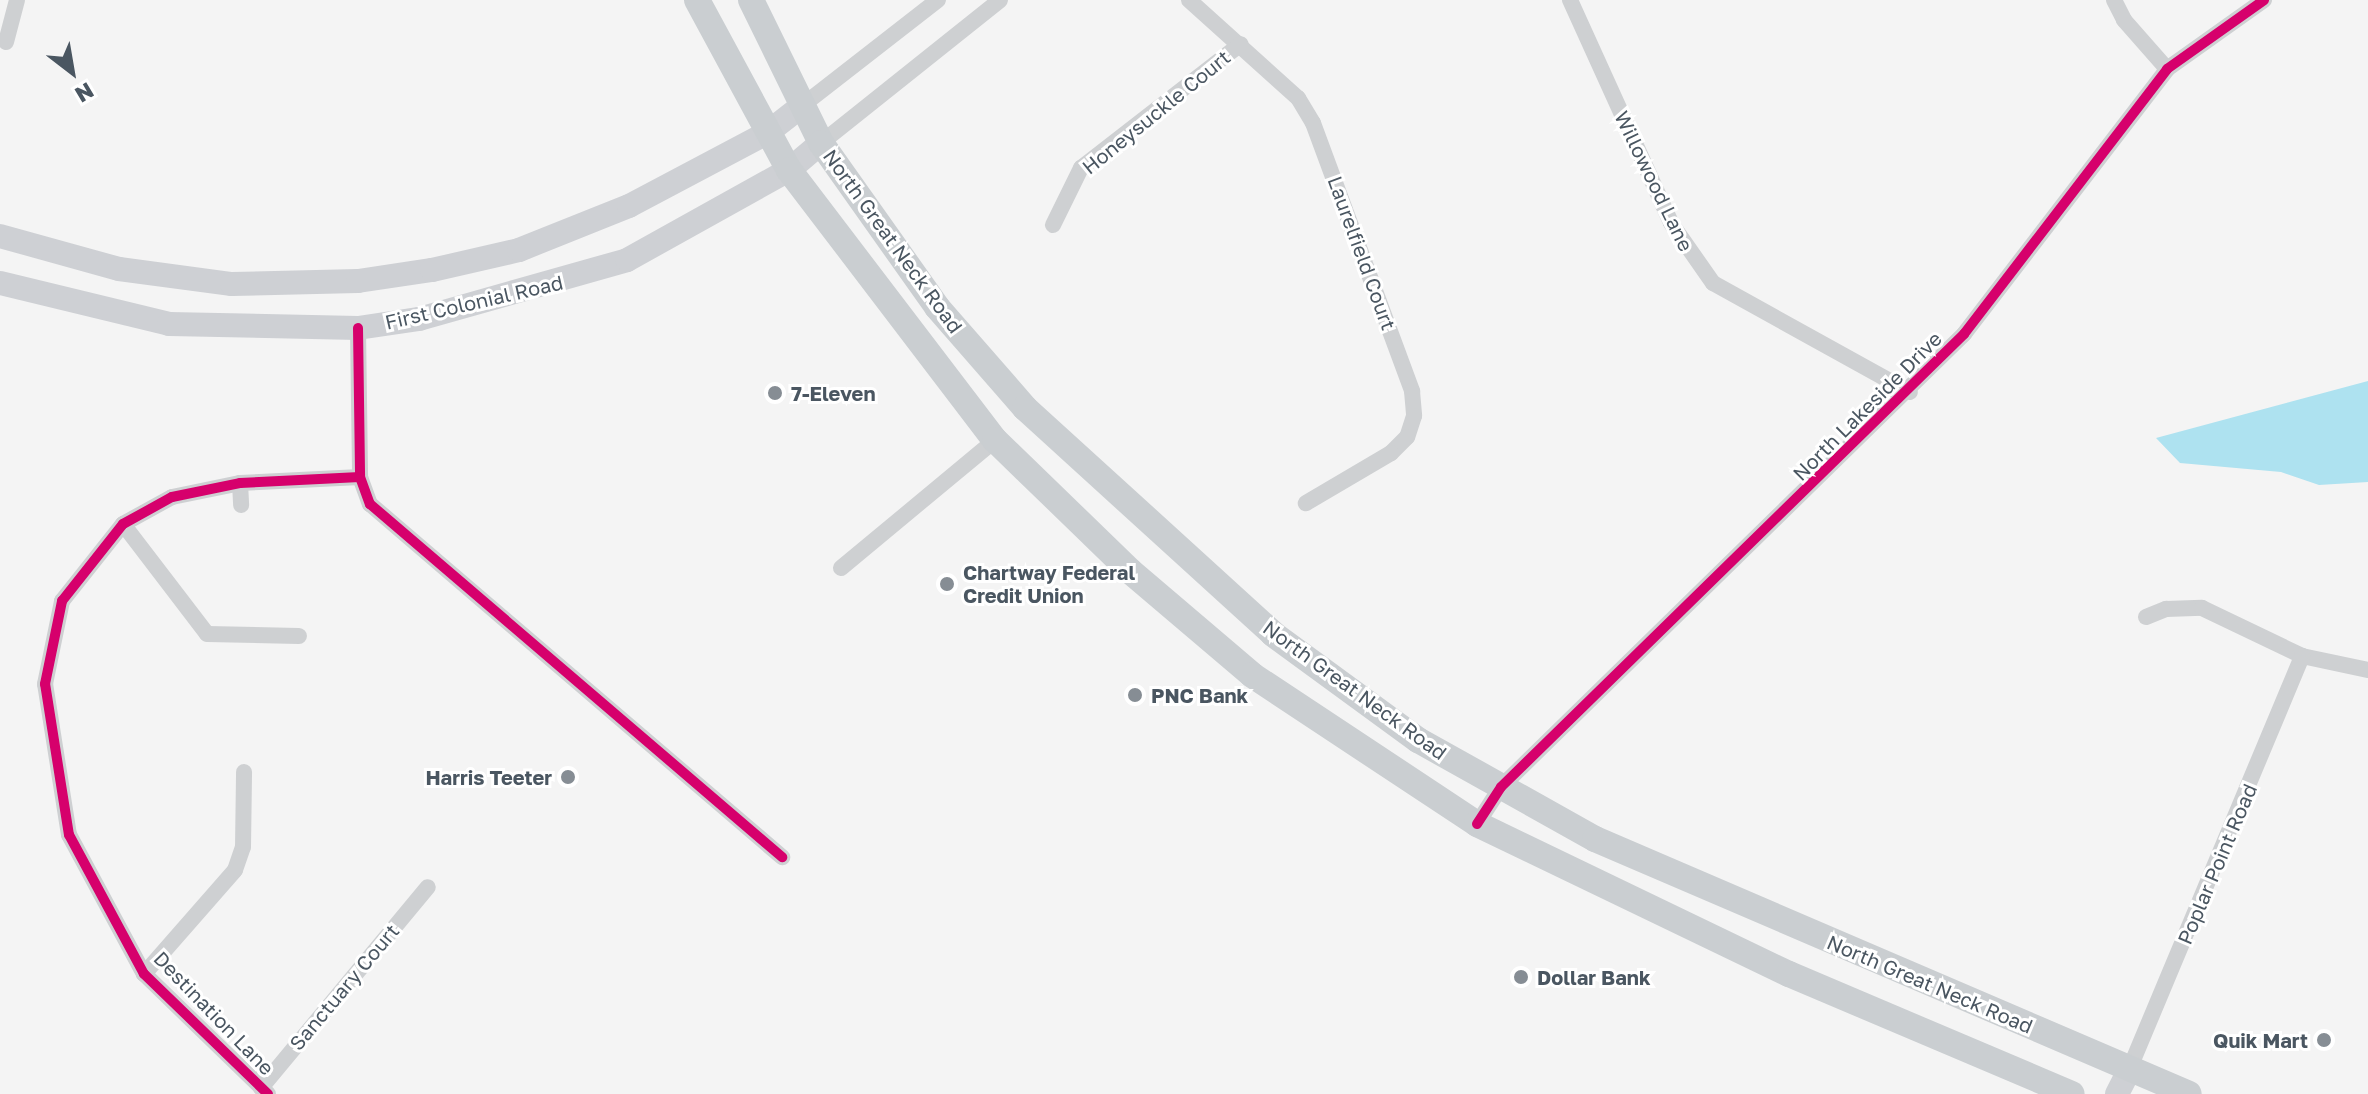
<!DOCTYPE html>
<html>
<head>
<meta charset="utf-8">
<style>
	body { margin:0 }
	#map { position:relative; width:2368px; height:1094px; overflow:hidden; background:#f4f4f4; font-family:"Golos Text",sans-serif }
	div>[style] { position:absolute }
	.water>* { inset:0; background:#aee2f0 }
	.street>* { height:16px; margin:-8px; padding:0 8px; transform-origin:8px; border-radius:8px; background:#ced0d2 }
	.secondary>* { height:24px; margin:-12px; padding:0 12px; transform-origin:12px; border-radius:12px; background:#ced0d4 }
	.primary>* { height:26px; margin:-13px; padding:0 13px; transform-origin:13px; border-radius:13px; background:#caced1 }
	.cycleway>* { height:10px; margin:-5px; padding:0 5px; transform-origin:5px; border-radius:5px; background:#d6006c }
	.dots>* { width:22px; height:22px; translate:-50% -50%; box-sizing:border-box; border:4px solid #fff; border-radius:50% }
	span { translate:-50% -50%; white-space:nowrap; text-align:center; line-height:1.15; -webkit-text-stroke:6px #fff; paint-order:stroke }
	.street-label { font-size:20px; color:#4a5661 }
	.poi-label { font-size:20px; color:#4a5661; font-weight:700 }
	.left { translate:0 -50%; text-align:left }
	.right { translate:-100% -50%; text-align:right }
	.north { position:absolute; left:32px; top:32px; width:80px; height:80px; -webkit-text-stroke:6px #fff; paint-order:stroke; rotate:149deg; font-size:22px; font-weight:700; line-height:32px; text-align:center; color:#4a5661 }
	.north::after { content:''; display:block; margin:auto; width:28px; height:36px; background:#4a5661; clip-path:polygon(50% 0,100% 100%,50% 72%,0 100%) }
</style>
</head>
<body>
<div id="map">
	<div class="water">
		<div style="clip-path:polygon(2368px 381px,2368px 482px,2319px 485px,2281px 472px,2180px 463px,2156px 438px)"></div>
	</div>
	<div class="street">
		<div style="left:1189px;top:0;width:147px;rotate:42deg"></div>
		<div style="left:1298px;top:98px;width:29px;rotate:59deg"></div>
		<div style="left:1313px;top:123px;width:286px;rotate:69.7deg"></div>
		<div style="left:1412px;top:391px;width:25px;rotate:85deg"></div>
		<div style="left:1414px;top:416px;width:22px;rotate:108deg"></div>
		<div style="left:1407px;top:437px;width:23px;rotate:135deg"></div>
		<div style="left:1391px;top:453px;width:99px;rotate:149.5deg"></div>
		<div style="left:1570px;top:0;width:245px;rotate:65.6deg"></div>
		<div style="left:1671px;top:223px;width:73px;rotate:55deg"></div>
		<div style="left:1713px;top:283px;width:225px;rotate:29deg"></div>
		<div style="left:2114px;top:0;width:22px;rotate:63deg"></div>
		<div style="left:2124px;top:20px;width:65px;rotate:48.7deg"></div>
		<div style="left:6px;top:42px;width:43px;rotate:-75.3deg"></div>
		<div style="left:803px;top:105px;width:171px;rotate:-37.9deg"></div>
		<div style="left:821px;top:143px;width:229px;rotate:-38.6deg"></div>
		<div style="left:1053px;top:225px;width:64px;rotate:-63.8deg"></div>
		<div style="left:1081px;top:168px;width:202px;rotate:-37.8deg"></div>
		<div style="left:358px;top:328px;width:149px;rotate:89.2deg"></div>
		<div style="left:360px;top:477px;width:29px;rotate:70deg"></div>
		<div style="left:370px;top:504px;width:543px;rotate:40.59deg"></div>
		<div style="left:240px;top:483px;width:22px;rotate:87deg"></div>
		<div style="left:123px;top:524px;width:138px;rotate:52.6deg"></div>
		<div style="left:207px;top:634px;width:92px;rotate:1.2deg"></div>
		<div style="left:841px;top:568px;width:200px;rotate:-39.7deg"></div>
		<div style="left:2146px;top:617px;width:22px;rotate:-22deg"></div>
		<div style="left:2166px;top:609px;width:36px;rotate:-2deg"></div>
		<div style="left:2202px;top:608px;width:111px;rotate:25.6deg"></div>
		<div style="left:2302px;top:656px;width:67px;rotate:12deg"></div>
		<div style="left:1477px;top:824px;width:44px;rotate:-57deg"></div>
		<div style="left:1501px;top:787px;width:648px;rotate:-44.37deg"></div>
		<div style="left:1964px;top:334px;width:334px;rotate:-52.5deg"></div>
		<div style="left:2167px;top:69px;width:119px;rotate:-35.4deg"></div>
		<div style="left:144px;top:974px;width:138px;rotate:-48.8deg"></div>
		<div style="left:235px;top:870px;width:24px;rotate:-71deg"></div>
		<div style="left:243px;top:847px;width:75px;rotate:-89.2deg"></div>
		<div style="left:2129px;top:1070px;width:449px;rotate:-67.3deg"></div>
		<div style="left:261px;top:1088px;width:261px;rotate:-50.3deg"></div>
		<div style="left:268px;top:1094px;width:173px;rotate:-135.9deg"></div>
		<div style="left:144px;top:974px;width:158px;rotate:-118.3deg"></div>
		<div style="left:69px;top:835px;width:153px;rotate:-99deg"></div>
		<div style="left:45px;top:684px;width:85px;rotate:-78.4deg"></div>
		<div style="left:62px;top:601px;width:98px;rotate:-51.6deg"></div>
		<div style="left:123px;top:524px;width:56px;rotate:-28.9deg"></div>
		<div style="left:172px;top:497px;width:69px;rotate:-11.6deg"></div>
		<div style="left:240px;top:483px;width:120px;rotate:-2.9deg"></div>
	</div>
	<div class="secondary">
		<div style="left:0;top:236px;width:123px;rotate:15.5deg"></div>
		<div style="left:119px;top:269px;width:114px;rotate:7.6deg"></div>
		<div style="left:232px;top:284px;width:126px;rotate:-1.4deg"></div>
		<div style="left:358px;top:281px;width:75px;rotate:-8.5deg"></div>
		<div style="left:432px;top:270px;width:89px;rotate:-12.9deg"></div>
		<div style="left:519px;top:250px;width:118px;rotate:-21.8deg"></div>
		<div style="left:629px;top:206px;width:156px;rotate:-27.9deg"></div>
		<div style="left:767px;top:133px;width:46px;rotate:-37.9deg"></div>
		<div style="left:0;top:283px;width:174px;rotate:13.6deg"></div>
		<div style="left:169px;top:324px;width:189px;rotate:1.2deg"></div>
		<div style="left:358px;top:328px;width:62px;rotate:-8.4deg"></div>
		<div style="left:419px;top:319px;width:216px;rotate:-15.8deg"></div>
		<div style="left:627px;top:260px;width:185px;rotate:-29.1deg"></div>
		<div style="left:789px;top:170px;width:42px;rotate:-40.2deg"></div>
		<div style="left:2117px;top:1094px;width:27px;rotate:-63deg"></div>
	</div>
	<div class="primary">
		<div style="left:697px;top:0;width:193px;rotate:61.6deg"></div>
		<div style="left:789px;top:170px;width:340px;rotate:52.7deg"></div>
		<div style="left:995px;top:440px;width:188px;rotate:44.1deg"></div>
		<div style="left:1130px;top:571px;width:160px;rotate:40.4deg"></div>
		<div style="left:1252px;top:675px;width:270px;rotate:33.5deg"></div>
		<div style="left:1477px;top:824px;width:346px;rotate:25.7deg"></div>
		<div style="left:1789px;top:974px;width:307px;rotate:23deg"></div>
		<div style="left:751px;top:0;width:159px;rotate:63.9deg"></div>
		<div style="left:821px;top:143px;width:201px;rotate:54.7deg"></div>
		<div style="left:937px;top:307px;width:134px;rotate:48.9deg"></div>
		<div style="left:1025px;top:408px;width:336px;rotate:42.3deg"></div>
		<div style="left:1273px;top:634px;width:180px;rotate:36.2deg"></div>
		<div style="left:1418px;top:740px;width:203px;rotate:29.2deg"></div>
		<div style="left:1595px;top:839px;width:646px;rotate:23.23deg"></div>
	</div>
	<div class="cycleway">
		<div style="left:358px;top:328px;width:149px;rotate:89.2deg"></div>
		<div style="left:360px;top:477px;width:29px;rotate:70deg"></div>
		<div style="left:370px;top:504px;width:543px;rotate:40.59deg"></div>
		<div style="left:1477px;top:824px;width:44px;rotate:-57deg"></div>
		<div style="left:1501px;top:787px;width:648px;rotate:-44.37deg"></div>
		<div style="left:1964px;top:334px;width:334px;rotate:-52.5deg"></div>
		<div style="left:2167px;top:69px;width:119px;rotate:-35.4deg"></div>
		<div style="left:268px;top:1094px;width:173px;rotate:-135.9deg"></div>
		<div style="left:144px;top:974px;width:158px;rotate:-118.3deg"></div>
		<div style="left:69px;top:835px;width:153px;rotate:-99deg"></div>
		<div style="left:45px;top:684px;width:85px;rotate:-78.4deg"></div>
		<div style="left:62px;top:601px;width:98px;rotate:-51.6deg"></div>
		<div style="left:123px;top:524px;width:56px;rotate:-28.9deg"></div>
		<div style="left:172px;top:497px;width:69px;rotate:-11.6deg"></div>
		<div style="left:240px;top:483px;width:120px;rotate:-2.9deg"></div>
	</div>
	<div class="dots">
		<div style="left:775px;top:393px;background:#868d94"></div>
		<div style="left:947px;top:584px;background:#868d94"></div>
		<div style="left:1135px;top:695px;background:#868d94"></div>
		<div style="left:568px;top:777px;background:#868d94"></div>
		<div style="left:1521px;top:977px;background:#868d94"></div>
		<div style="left:2324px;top:1040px;background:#868d94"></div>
	</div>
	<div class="street-label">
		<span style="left:1156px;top:112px;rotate:-39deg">Honeysuckle Court</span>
		<span style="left:1654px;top:181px;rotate:64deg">Willowood Lane</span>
		<span style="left:893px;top:241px;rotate:54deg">North Great Neck Road</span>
		<span style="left:1362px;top:253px;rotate:70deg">Laurelfield Court</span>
		<span style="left:474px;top:302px;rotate:-13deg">First Colonial Road</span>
		<span style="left:1867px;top:406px;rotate:-45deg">North Lakeside Drive</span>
		<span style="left:1355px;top:690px;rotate:36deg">North Great Neck Road</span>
		<span style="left:2217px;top:864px;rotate:-67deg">Poplar Point Road</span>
		<span style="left:1930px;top:984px;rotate:23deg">North Great Neck Road</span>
		<span style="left:344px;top:987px;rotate:-50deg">Sanctuary Court</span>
		<span style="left:214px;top:1013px;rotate:46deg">Destination Lane</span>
	</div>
	<div class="poi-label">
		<span class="left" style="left:791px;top:393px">7-Eleven</span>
		<span class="left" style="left:963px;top:584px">Chartway Federal<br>Credit Union</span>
		<span class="left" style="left:1151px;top:695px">PNC Bank</span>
		<span class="right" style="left:552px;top:777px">Harris Teeter</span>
		<span class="left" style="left:1537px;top:977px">Dollar Bank</span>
		<span class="right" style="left:2308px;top:1040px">Quik Mart</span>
	</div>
	<div class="north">N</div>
</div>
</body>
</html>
